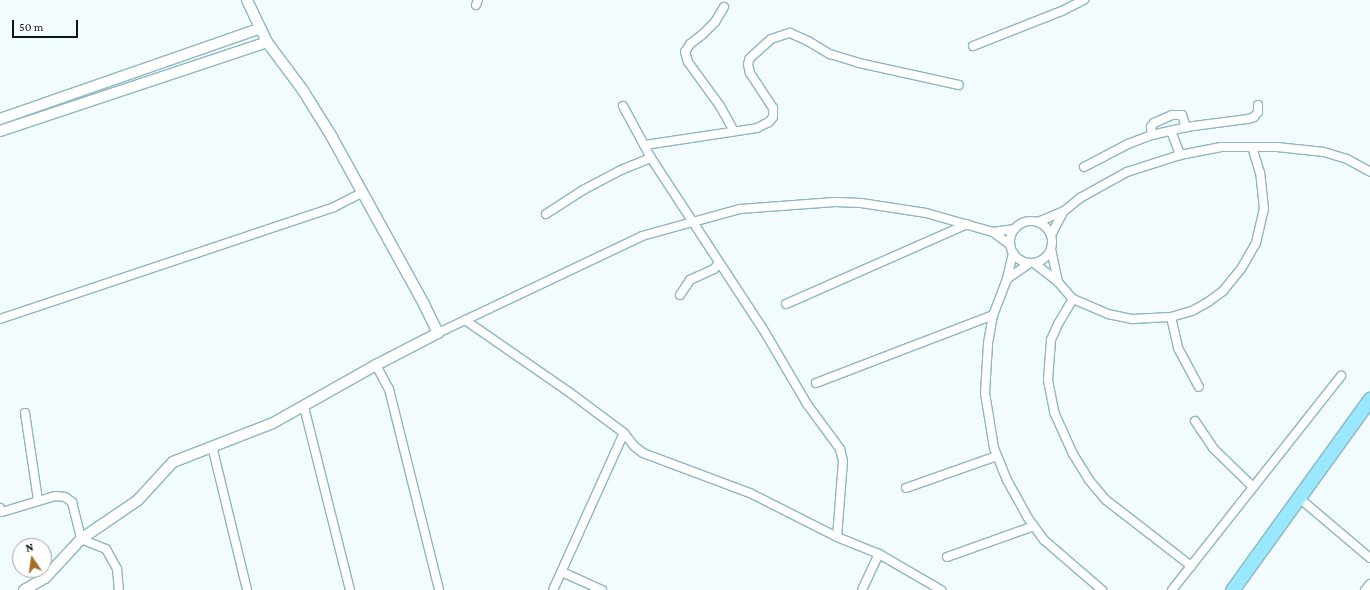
<!DOCTYPE html>
<html>
<head>
<meta charset="utf-8">
<style>
	body { margin:0 }
	#map { position:relative; width:1370px; height:590px; overflow:hidden; background:#f2fbfd; font-family:"Crimson Pro",serif }
	div>[style] { position:absolute }
	.roads { filter:drop-shadow(1px 0 #8db7c3) drop-shadow(-1px 0 #8db7c3) drop-shadow(0 1px #8db7c3) drop-shadow(0 -1px #8db7c3) }
	.minor>* { height:8px; margin:-4px; padding:0 4px; transform-origin:4px; border-radius:4px; background:#fff }
	.minor>.ring { margin:-4px; padding:0; box-sizing:content-box; background:none; border:8px solid #fff; border-radius:50% }
	.tertiary>* { height:10px; margin:-5px; padding:0 5px; transform-origin:5px; border-radius:5px; background:#fff }
	.primary>* { height:13px; margin:-6.5px; padding:0 6.5px; transform-origin:6.5px; border-radius:6.5px; background:#9ae8fd }
	span { translate:-50% -50%; white-space:nowrap; text-align:center; line-height:1.15; -webkit-text-stroke:3px #fff; paint-order:stroke }
	.north { position:absolute; left:12px; top:538px; width:40px; height:40px; box-sizing:border-box; background:#fff; border:1px solid #9ca2a4; border-radius:50%; rotate:347deg; font-size:11px; font-weight:700; line-height:16px; text-align:center; color:#07171c }
	.north::after { content:''; display:block; margin:auto; width:14px; height:18px; background:#a56d29; clip-path:polygon(50% 0,100% 100%,50% 72%,0 100%) }
	.scale { position:absolute; left:12px; top:20px; width:66px; height:18px; box-sizing:border-box; border:2px solid #07171c; border-top:0; padding-left:5px; font-size:12px; line-height:14px; white-space:nowrap; color:#07171c; -webkit-text-stroke:3px #fff; paint-order:stroke }
</style>
</head>
<body>
<div id="map">
	<div class="roads">
		<div class="minor">
			<div style="left:476px;top:5px;width:5px;rotate:-68deg"></div>
			<div style="left:724px;top:7px;width:17px;rotate:121deg"></div>
			<div style="left:715px;top:22px;width:17px;rotate:135deg"></div>
			<div style="left:703px;top:34px;width:16px;rotate:142deg"></div>
			<div style="left:690px;top:44px;width:9px;rotate:122deg"></div>
			<div style="left:685px;top:52px;width:10px;rotate:73deg"></div>
			<div style="left:688px;top:62px;width:54px;rotate:54deg"></div>
			<div style="left:720px;top:106px;width:29px;rotate:61deg"></div>
			<div style="left:973px;top:46px;width:96px;rotate:-21.5deg"></div>
			<div style="left:1062px;top:11px;width:25px;rotate:-27deg"></div>
			<div style="left:623px;top:106px;width:59px;rotate:61.7deg"></div>
			<div style="left:651px;top:158px;width:204px;rotate:56.8deg"></div>
			<div style="left:763px;top:329px;width:87px;rotate:59.6deg"></div>
			<div style="left:807px;top:404px;width:56px;rotate:53.7deg"></div>
			<div style="left:840px;top:449px;width:12px;rotate:76deg"></div>
			<div style="left:843px;top:461px;width:76px;rotate:94.5deg"></div>
			<div style="left:1171px;top:131px;width:26px;rotate:69deg"></div>
			<div style="left:1152px;top:135px;width:8px;rotate:-97deg"></div>
			<div style="left:1151px;top:127px;width:5px;rotate:-53deg"></div>
			<div style="left:1154px;top:123px;width:20px;rotate:-24deg"></div>
			<div style="left:1172px;top:115px;width:10px"></div>
			<div style="left:1182px;top:115px;width:13px;rotate:72deg"></div>
			<div style="left:645px;top:145px;width:113px;rotate:-8.6deg"></div>
			<div style="left:757px;top:128px;width:13px;rotate:-27deg"></div>
			<div style="left:769px;top:122px;width:6px;rotate:-51deg"></div>
			<div style="left:773px;top:117px;width:9px;rotate:-90deg"></div>
			<div style="left:773px;top:108px;width:42px;rotate:-123.3deg"></div>
			<div style="left:750px;top:73px;width:9px;rotate:-103deg"></div>
			<div style="left:748px;top:64px;width:6px;rotate:-72deg"></div>
			<div style="left:750px;top:58px;width:28px;rotate:-42deg"></div>
			<div style="left:771px;top:39px;width:20px;rotate:-18deg"></div>
			<div style="left:790px;top:33px;width:20px;rotate:24deg"></div>
			<div style="left:808px;top:41px;width:26px;rotate:31deg"></div>
			<div style="left:830px;top:54px;width:30px;rotate:17deg"></div>
			<div style="left:859px;top:63px;width:102px;rotate:12.4deg"></div>
			<div style="left:1084px;top:167px;width:50px;rotate:-27.6deg"></div>
			<div style="left:1128px;top:144px;width:26px;rotate:-21deg"></div>
			<div style="left:1152px;top:135px;width:35px;rotate:-13deg"></div>
			<div style="left:1186px;top:127px;width:63px;rotate:-7.4deg"></div>
			<div style="left:1248px;top:119px;width:6px;rotate:-18deg"></div>
			<div style="left:1254px;top:117px;width:6px;rotate:-51deg"></div>
			<div style="left:1258px;top:112px;width:7px;rotate:-90deg"></div>
			<div style="left:546px;top:214px;width:44px;rotate:-33deg"></div>
			<div style="left:583px;top:190px;width:43px;rotate:-27.8deg"></div>
			<div style="left:621px;top:170px;width:32px;rotate:-22deg"></div>
			<div class="ring" style="left:1010px;top:221px;width:34px;height:34px"></div>
			<div style="left:1038px;top:222px;width:28px;rotate:-23deg"></div>
			<div style="left:1064px;top:211px;width:21px;rotate:-39deg"></div>
			<div style="left:1080px;top:198px;width:54px;rotate:-29deg"></div>
			<div style="left:1127px;top:172px;width:56px;rotate:-17.8deg"></div>
			<div style="left:1180px;top:155px;width:42px;rotate:-11deg"></div>
			<div style="left:1221px;top:147px;width:56px"></div>
			<div style="left:1277px;top:147px;width:47px;rotate:6.1deg"></div>
			<div style="left:1324px;top:152px;width:24px;rotate:17deg"></div>
			<div style="left:1347px;top:159px;width:26px;rotate:29deg"></div>
			<div style="left:993px;top:232px;width:22px;rotate:-8deg"></div>
			<div style="left:1051px;top:235px;width:27px;rotate:-62deg"></div>
			<div style="left:1051px;top:249px;width:34px;rotate:78deg"></div>
			<div style="left:1013px;top:253px;width:27px;rotate:103deg"></div>
			<div style="left:1007px;top:279px;width:39px;rotate:111deg"></div>
			<div style="left:993px;top:315px;width:29px;rotate:100deg"></div>
			<div style="left:988px;top:344px;width:49px;rotate:93.5deg"></div>
			<div style="left:985px;top:393px;width:56px;rotate:80.7deg"></div>
			<div style="left:994px;top:448px;width:35px;rotate:68deg"></div>
			<div style="left:1007px;top:480px;width:43px;rotate:61.1deg"></div>
			<div style="left:1028px;top:518px;width:27px;rotate:54deg"></div>
			<div style="left:1044px;top:540px;width:77px;rotate:40.8deg"></div>
			<div style="left:1034px;top:263px;width:31px;rotate:38deg"></div>
			<div style="left:1058px;top:282px;width:23px;rotate:49deg"></div>
			<div style="left:1073px;top:299px;width:38px;rotate:23deg"></div>
			<div style="left:1108px;top:314px;width:25px;rotate:12deg"></div>
			<div style="left:1132px;top:319px;width:39px;rotate:-3deg"></div>
			<div style="left:1171px;top:317px;width:22px;rotate:-16deg"></div>
			<div style="left:1192px;top:311px;width:18px;rotate:-29deg"></div>
			<div style="left:1208px;top:302px;width:19px;rotate:-36deg"></div>
			<div style="left:1223px;top:291px;width:28px;rotate:-51deg"></div>
			<div style="left:1241px;top:269px;width:30px;rotate:-60deg"></div>
			<div style="left:1256px;top:243px;width:35px;rotate:-77deg"></div>
			<div style="left:1264px;top:209px;width:36px;rotate:-96deg"></div>
			<div style="left:1260px;top:173px;width:27px;rotate:-107deg"></div>
			<div style="left:1007px;top:279px;width:28px;rotate:-35deg"></div>
			<div style="left:680px;top:295px;width:18px;rotate:-56deg"></div>
			<div style="left:690px;top:280px;width:26px;rotate:-25deg"></div>
			<div style="left:714px;top:269px;width:8px;rotate:-50deg"></div>
			<div style="left:1073px;top:299px;width:29px;rotate:121deg"></div>
			<div style="left:1058px;top:324px;width:17px;rotate:114deg"></div>
			<div style="left:1051px;top:340px;width:40px;rotate:94.3deg"></div>
			<div style="left:1048px;top:380px;width:33px;rotate:79deg"></div>
			<div style="left:1054px;top:412px;width:46px;rotate:65.7deg"></div>
			<div style="left:1073px;top:454px;width:31px;rotate:58deg"></div>
			<div style="left:1089px;top:480px;width:26px;rotate:50deg"></div>
			<div style="left:1106px;top:500px;width:108px;rotate:37.8deg"></div>
			<div style="left:786px;top:304px;width:198px;rotate:-23.8deg"></div>
			<div style="left:1171px;top:317px;width:32px;rotate:77deg"></div>
			<div style="left:1178px;top:348px;width:44px;rotate:61.7deg"></div>
			<div style="left:0;top:319px;width:352px;rotate:-18.5deg"></div>
			<div style="left:334px;top:207px;width:33px;rotate:-27deg"></div>
			<div style="left:465px;top:320px;width:126px;rotate:34.7deg"></div>
			<div style="left:569px;top:392px;width:69px;rotate:36.7deg"></div>
			<div style="left:624px;top:433px;width:16px;rotate:52deg"></div>
			<div style="left:634px;top:446px;width:11px;rotate:38deg"></div>
			<div style="left:643px;top:453px;width:114px;rotate:20.5deg"></div>
			<div style="left:750px;top:493px;width:97px;rotate:26.8deg"></div>
			<div style="left:837px;top:537px;width:45px;rotate:22deg"></div>
			<div style="left:879px;top:554px;width:72px;rotate:30.1deg"></div>
			<div style="left:438px;top:333px;width:226px;rotate:-25.4deg"></div>
			<div style="left:642px;top:236px;width:102px;rotate:-15.4deg"></div>
			<div style="left:740px;top:209px;width:95px;rotate:-4.2deg"></div>
			<div style="left:835px;top:202px;width:26px;rotate:2deg"></div>
			<div style="left:861px;top:203px;width:66px;rotate:8.7deg"></div>
			<div style="left:926px;top:213px;width:70px;rotate:15.8deg"></div>
			<div style="left:993px;top:232px;width:21px;rotate:37deg"></div>
			<div style="left:376px;top:365px;width:27px;rotate:62deg"></div>
			<div style="left:389px;top:389px;width:207px;rotate:76deg"></div>
			<div style="left:816px;top:383px;width:190px;rotate:-21deg"></div>
			<div style="left:304px;top:407px;width:189px;rotate:75.9deg"></div>
			<div style="left:25px;top:413px;width:88px;rotate:81.5deg"></div>
			<div style="left:1195px;top:421px;width:32px;rotate:56deg"></div>
			<div style="left:1213px;top:448px;width:56px;rotate:44.3deg"></div>
			<div style="left:212px;top:446px;width:148px;rotate:76.3deg"></div>
			<div style="left:906px;top:488px;width:96px;rotate:-19.4deg"></div>
			<div style="left:1298px;top:497px;width:94px;rotate:40.3deg"></div>
			<div style="left:0;top:508px;width:4px;rotate:63deg"></div>
			<div style="left:2px;top:512px;width:55px;rotate:-16.8deg"></div>
			<div style="left:55px;top:496px;width:10px;rotate:6deg"></div>
			<div style="left:65px;top:497px;width:9px;rotate:36deg"></div>
			<div style="left:72px;top:502px;width:38px;rotate:76deg"></div>
			<div style="left:81px;top:539px;width:27px;rotate:22deg"></div>
			<div style="left:106px;top:549px;width:23px;rotate:61deg"></div>
			<div style="left:117px;top:569px;width:21px;rotate:85deg"></div>
			<div style="left:947px;top:557px;width:92px;rotate:-19.6deg"></div>
			<div style="left:562px;top:572px;width:44px;rotate:24.2deg"></div>
			<div style="left:553px;top:590px;width:172px;rotate:-65.7deg"></div>
			<div style="left:862px;top:590px;width:40px;rotate:-65deg"></div>
			<div style="left:1172px;top:590px;width:273px;rotate:-51.7deg"></div>
			<div style="left:1365px;top:590px;width:8px;rotate:-50deg"></div>
		</div>
		<div class="tertiary">
			<div style="left:0;top:119px;width:274px;rotate:-19.2deg"></div>
			<div style="left:0;top:131px;width:281px;rotate:-18.4deg"></div>
			<div style="left:24px;top:590px;width:24px;rotate:-30deg"></div>
			<div style="left:45px;top:578px;width:53px;rotate:-47.3deg"></div>
			<div style="left:81px;top:539px;width:69px;rotate:-34.4deg"></div>
			<div style="left:138px;top:500px;width:52px;rotate:-47.4deg"></div>
			<div style="left:173px;top:462px;width:107px;rotate:-21.3deg"></div>
			<div style="left:273px;top:423px;width:118px;rotate:-29.4deg"></div>
			<div style="left:376px;top:365px;width:70px;rotate:-27.3deg"></div>
			<div style="left:438px;top:333px;width:32px;rotate:-116deg"></div>
			<div style="left:424px;top:304px;width:191px;rotate:-118.9deg"></div>
			<div style="left:332px;top:137px;width:57px;rotate:-122deg"></div>
			<div style="left:302px;top:89px;width:59px;rotate:-126.7deg"></div>
			<div style="left:267px;top:42px;width:47px;rotate:-115.5deg"></div>
		</div>
		<div class="primary">
			<div style="left:1232px;top:590px;width:236px;rotate:-54.2deg"></div>
		</div>
	</div>
	<div class="north">N</div>
	<div class="scale">50 m</div>
</div>
</body>
</html>
